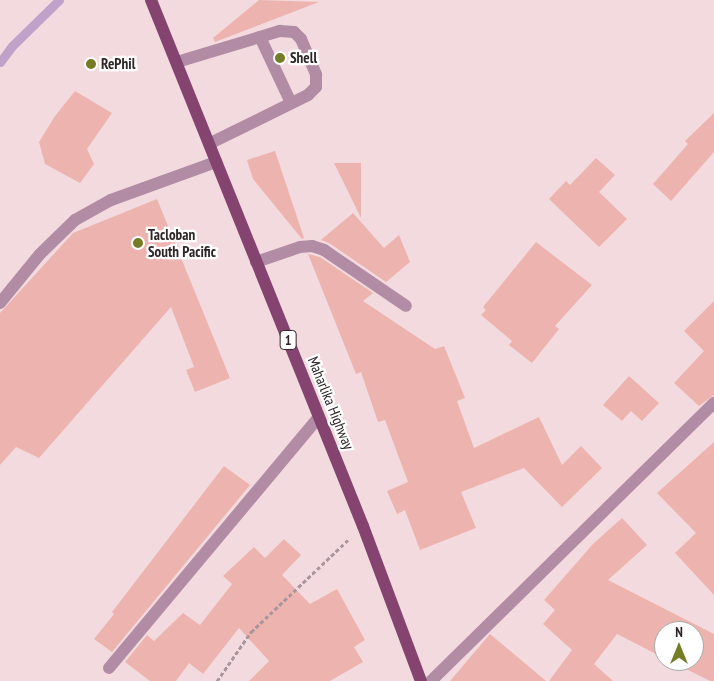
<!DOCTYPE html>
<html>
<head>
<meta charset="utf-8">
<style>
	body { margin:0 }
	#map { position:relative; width:714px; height:681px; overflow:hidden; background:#f3dadf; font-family:"PT Sans Narrow",sans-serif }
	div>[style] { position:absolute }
	.stream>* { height:9px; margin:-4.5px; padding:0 4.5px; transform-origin:4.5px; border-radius:4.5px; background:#c0a1ca }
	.building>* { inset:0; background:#edb4af }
	.path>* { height:3px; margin-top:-1.5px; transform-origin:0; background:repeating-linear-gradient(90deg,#a9969a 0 4px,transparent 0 6.5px) }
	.minor>* { height:12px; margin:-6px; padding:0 6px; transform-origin:6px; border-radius:6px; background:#b28ca4 }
	.major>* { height:12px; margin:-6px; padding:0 6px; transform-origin:6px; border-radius:6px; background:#854370 }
	.dots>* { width:14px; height:14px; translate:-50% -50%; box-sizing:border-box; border:2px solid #fff; border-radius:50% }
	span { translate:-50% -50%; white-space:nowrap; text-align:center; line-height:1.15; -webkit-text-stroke:4.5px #fff; paint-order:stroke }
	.shield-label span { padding:1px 4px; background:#fff; border:1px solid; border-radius:4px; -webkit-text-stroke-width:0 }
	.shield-label { font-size:14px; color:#2e2527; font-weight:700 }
	.poi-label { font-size:15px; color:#2e2527; font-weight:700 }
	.left { translate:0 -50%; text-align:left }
	.street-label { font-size:15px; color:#2e2527 }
	.north { position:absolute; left:654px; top:621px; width:50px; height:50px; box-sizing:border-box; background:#fff; border:1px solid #aba8a9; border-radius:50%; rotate:0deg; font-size:14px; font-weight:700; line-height:20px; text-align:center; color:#2e2527 }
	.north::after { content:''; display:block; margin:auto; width:18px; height:22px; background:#757c26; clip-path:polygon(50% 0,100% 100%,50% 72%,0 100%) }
</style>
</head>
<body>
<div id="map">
	<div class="stream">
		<div style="left:0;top:62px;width:20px;rotate:-53deg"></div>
		<div style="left:12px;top:46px;width:66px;rotate:-44.4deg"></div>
	</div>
	<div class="building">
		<div style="clip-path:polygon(259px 0,319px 2px,215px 42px,213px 38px)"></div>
		<div style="clip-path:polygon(75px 91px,112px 113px,87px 149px,94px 164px,80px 183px,45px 164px,39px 142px,55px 116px)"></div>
		<div style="clip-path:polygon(714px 113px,714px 152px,671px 201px,653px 184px,688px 144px,685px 141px)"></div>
		<div style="clip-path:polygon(275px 151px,304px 238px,302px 239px,253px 179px,247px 160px)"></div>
		<div style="clip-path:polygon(596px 158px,615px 175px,599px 192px,627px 219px,599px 247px,549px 199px,566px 181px,570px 185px)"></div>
		<div style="clip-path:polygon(334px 163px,361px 163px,361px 218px)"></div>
		<div style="clip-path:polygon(157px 199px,230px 378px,195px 392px,186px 370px,194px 367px,171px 307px,39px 458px,16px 447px,0 465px,0 313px,73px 233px)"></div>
		<div style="clip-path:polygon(353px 213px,384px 248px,399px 235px,410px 262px,386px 282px,329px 243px,321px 240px)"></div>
		<div style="clip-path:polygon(536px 242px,592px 285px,555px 326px,559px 329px,532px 363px,509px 345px,512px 341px,481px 315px,486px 310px,483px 307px)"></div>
		<div style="clip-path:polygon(308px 254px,320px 257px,373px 293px,363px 301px,435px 349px,444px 346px,465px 398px,457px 401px,474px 448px,539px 417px,562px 465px,581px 446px,602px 468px,562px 507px,524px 468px,461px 492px,476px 528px,420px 550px,405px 510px,397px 514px,387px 491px,408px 482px,385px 420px,378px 422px,361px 372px,356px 374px)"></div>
		<div style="clip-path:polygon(714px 301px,714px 395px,699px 406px,674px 383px,704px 351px,684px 331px)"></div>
		<div style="clip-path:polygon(629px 376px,659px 403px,642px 421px,631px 411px,622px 421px,603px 405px)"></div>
		<div style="clip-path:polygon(714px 442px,714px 595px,675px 553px,696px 533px,657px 493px)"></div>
		<div style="clip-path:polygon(224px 466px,250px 485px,112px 652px,94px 639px,114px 614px,112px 612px)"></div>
		<div style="clip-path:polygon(622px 518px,647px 545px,608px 580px,714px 634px,714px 681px,710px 681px,670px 661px,694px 661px,694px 631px,664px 631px,664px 658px,617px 634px,594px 664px,613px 681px,549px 681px,572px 650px,543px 624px,555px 610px,544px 600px,593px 544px)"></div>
		<div style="clip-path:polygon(284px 539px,301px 555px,282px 575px,310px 604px,337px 589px,365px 640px,354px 647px,363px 662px,330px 681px,249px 681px,269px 661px,239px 628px,203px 674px,189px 663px,176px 681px,150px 681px,125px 662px,147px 635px,154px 641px,183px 613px,200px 625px,232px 584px,223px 576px,254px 547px,265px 558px)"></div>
		<div style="clip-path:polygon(490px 634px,546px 681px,450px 681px)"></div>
	</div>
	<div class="path">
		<div style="left:217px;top:681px;width:60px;rotate:-55.2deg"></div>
		<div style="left:251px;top:632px;width:134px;rotate:-43.5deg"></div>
	</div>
	<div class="minor">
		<div style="left:260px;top:37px;width:73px;rotate:64.8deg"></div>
		<div style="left:177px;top:62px;width:108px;rotate:-16.8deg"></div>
		<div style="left:280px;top:31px;width:14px;rotate:4deg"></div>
		<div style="left:294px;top:32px;width:10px;rotate:45deg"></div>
		<div style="left:301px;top:39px;width:39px;rotate:67deg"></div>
		<div style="left:316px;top:75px;width:12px;rotate:90deg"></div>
		<div style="left:316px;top:87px;width:11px;rotate:135deg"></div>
		<div style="left:308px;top:95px;width:110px;rotate:153.7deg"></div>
		<div style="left:256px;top:262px;width:46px;rotate:-18.8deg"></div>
		<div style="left:300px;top:247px;width:12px;rotate:-5deg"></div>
		<div style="left:312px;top:246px;width:13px;rotate:18deg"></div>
		<div style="left:324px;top:250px;width:99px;rotate:34.3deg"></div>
		<div style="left:0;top:303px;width:63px;rotate:-50.8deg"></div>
		<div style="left:40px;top:254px;width:49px;rotate:-44.2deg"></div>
		<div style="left:75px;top:220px;width:41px;rotate:-29.1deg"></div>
		<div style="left:111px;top:200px;width:112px;rotate:-19.9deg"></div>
		<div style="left:109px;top:668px;width:327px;rotate:-50.1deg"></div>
		<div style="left:431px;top:681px;width:397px;rotate:-44.5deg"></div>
	</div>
	<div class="major">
		<div style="left:151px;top:0;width:567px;rotate:68.05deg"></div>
		<div style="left:363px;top:526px;width:165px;rotate:69.5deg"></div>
	</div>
	<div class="dots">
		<div style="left:280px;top:58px;background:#757c26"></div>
		<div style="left:91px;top:64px;background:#757c26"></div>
		<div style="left:138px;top:243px;background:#757c26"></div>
	</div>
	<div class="shield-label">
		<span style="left:288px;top:340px">1</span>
	</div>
	<div class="poi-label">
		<span class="left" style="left:290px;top:58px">Shell</span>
		<span class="left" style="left:101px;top:64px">RePhil</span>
		<span class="left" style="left:148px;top:243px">Tacloban<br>South Pacific</span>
	</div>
	<div class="street-label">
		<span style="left:331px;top:403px;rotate:68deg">Maharlika Highway</span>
	</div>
	<div class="north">N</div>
</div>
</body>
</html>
